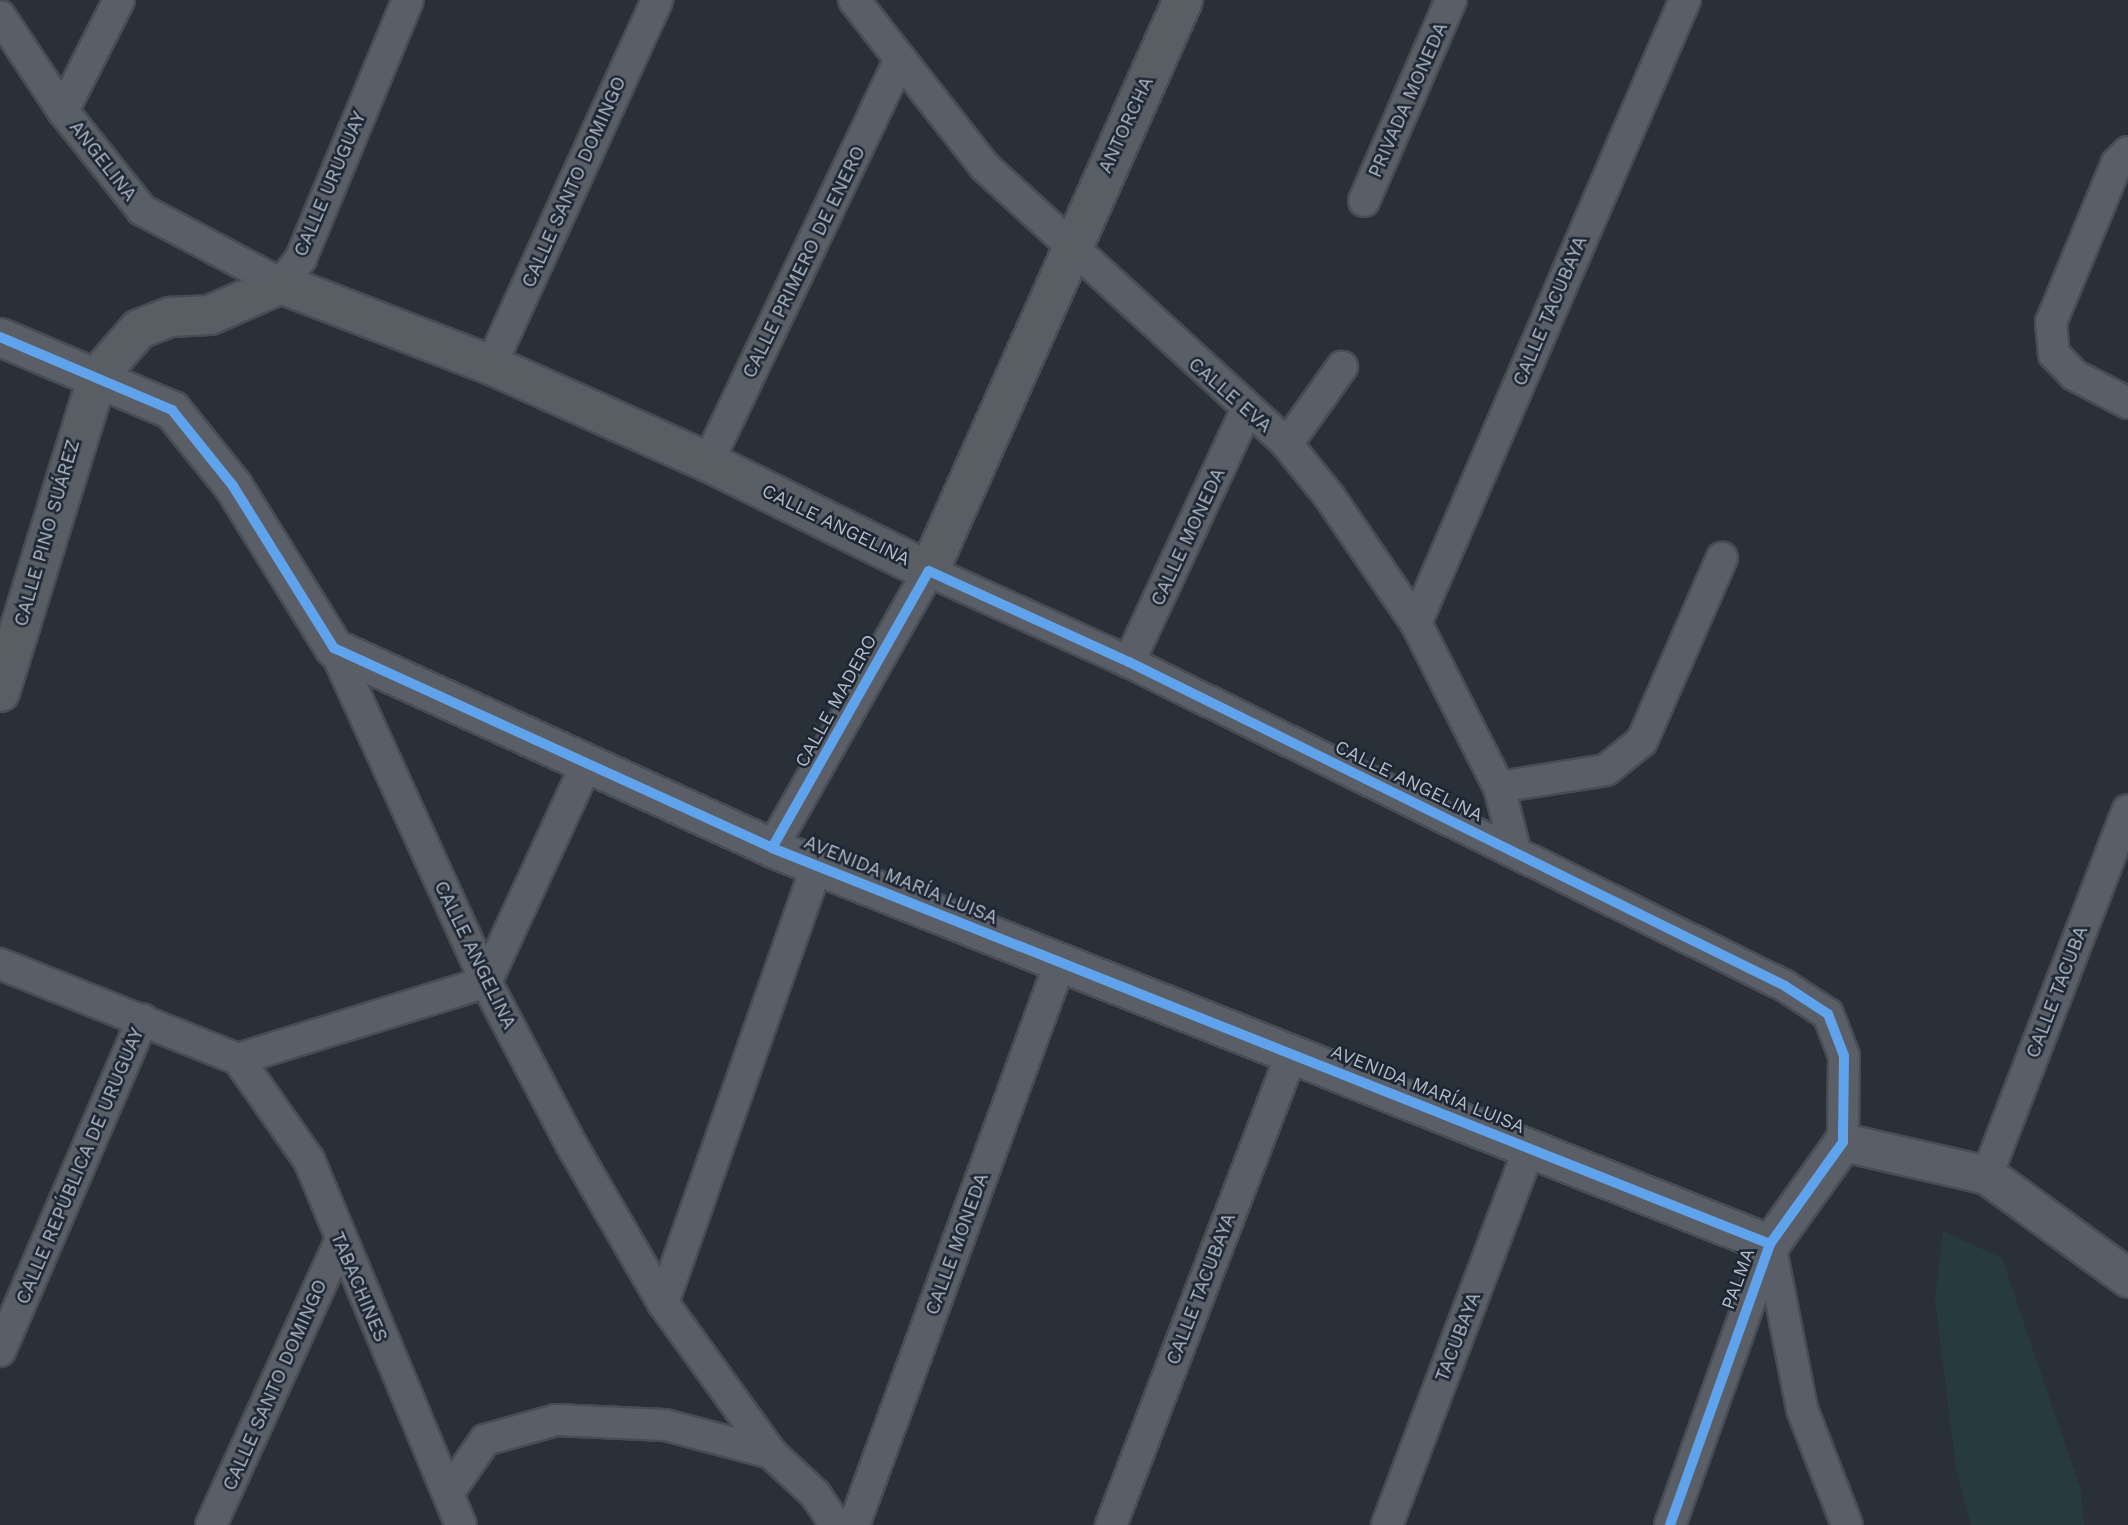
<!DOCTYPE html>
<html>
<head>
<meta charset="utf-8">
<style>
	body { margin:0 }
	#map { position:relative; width:2128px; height:1525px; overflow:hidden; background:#2a3038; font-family:"Work Sans",sans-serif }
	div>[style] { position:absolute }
	.green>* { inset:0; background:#273a3e }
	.roads { filter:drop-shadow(2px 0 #484c53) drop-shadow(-2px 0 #484c53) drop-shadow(0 2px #484c53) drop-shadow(0 -2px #484c53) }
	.minor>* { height:30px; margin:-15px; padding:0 15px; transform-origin:15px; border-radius:15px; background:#5a5e66 }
	.tertiary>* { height:37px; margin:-18.5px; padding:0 18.5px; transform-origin:18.5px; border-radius:18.5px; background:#5a5e66 }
	.secondary>* { height:38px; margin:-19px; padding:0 19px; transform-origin:19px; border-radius:19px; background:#595d64 }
	.cycleway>* { height:10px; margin:-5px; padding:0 5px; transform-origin:5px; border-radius:5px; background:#60a3ed }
	span { translate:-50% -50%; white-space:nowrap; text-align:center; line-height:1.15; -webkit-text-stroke:5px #1d2633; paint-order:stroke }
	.street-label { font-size:19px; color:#b4bcc9 }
</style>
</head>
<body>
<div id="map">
	<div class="green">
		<div style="clip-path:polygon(1943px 1231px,2002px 1258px,2081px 1491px,2084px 1525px,1971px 1525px,1956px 1468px,1935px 1299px)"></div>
	</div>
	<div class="roads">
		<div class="minor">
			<div style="left:854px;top:0;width:211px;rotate:51.9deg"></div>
			<div style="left:984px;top:166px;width:411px;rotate:42.5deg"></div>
			<div style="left:1287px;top:444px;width:67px;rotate:51.1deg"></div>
			<div style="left:1329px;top:496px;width:154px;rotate:55.6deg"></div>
			<div style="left:1416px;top:623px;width:184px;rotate:63.2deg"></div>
			<div style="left:1499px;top:787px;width:68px;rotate:75.6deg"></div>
			<div style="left:0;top:16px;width:114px;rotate:56.4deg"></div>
			<div style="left:63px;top:111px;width:127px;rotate:51.4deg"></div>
			<div style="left:142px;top:210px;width:157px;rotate:28deg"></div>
			<div style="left:281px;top:284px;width:33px;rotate:-52deg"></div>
			<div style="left:301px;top:258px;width:279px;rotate:-67.5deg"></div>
			<div style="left:63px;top:111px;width:124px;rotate:-63.2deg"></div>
			<div style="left:2128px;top:152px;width:16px;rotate:135deg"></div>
			<div style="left:2117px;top:163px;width:172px;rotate:112.5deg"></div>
			<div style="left:2051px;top:322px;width:32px;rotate:85deg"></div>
			<div style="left:2054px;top:354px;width:29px;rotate:46deg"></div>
			<div style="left:2074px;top:375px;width:61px;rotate:27.4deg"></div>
			<div style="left:1364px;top:201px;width:219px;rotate:-66.6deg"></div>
			<div style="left:491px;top:365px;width:401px;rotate:-65.5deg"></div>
			<div style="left:1287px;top:444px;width:95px;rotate:-54.5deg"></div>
			<div style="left:708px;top:462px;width:443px;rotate:-64.5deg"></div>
			<div style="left:1416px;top:623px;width:679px;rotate:-66.65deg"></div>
			<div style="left:334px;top:648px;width:367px;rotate:65.5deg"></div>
			<div style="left:486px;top:982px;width:183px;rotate:62.3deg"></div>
			<div style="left:571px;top:1144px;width:184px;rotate:59.9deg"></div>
			<div style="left:663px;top:1303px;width:185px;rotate:54.2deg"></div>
			<div style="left:771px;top:1453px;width:60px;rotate:43deg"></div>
			<div style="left:815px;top:1494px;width:37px;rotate:56deg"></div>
			<div style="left:1129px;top:662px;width:277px;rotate:-65deg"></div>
			<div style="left:1499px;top:787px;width:108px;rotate:-9deg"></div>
			<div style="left:1606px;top:770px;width:46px;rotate:-38.9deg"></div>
			<div style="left:1642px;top:741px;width:200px;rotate:-66.4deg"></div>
			<div style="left:772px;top:848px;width:318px;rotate:-60.5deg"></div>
			<div style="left:929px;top:571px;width:220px;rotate:24.5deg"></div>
			<div style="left:1129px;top:662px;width:732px;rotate:26.28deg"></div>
			<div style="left:1785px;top:986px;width:51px;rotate:33.1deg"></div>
			<div style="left:1828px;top:1014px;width:45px;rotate:69.1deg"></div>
			<div style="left:1844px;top:1056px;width:86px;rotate:90.7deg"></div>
			<div style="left:0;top:964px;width:256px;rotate:21.8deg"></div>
			<div style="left:238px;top:1059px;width:123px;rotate:54.9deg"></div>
			<div style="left:309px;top:1160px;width:395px;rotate:67.4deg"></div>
			<div style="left:238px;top:1059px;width:260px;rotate:-17.2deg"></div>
			<div style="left:486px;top:982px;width:238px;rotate:-65.2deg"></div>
			<div style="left:1987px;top:1175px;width:391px;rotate:-68.9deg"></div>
			<div style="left:1770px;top:1244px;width:168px;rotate:79deg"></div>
			<div style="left:1802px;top:1409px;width:124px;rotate:68.8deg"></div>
			<div style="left:663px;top:1303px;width:464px;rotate:-70.6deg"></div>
			<div style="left:0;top:1351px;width:361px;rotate:-66.7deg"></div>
			<div style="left:449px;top:1492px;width:63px;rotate:-55.3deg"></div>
			<div style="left:485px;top:1440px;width:74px;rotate:-15.7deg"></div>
			<div style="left:556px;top:1420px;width:109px;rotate:2.6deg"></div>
			<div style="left:665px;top:1425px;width:110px;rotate:14.8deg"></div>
			<div style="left:211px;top:1525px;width:309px;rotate:-65.5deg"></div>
			<div style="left:854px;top:1525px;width:599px;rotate:-69.87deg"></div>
			<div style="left:1111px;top:1525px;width:506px;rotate:-69.02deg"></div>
			<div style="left:1387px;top:1525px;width:402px;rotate:-69.3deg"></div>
			<div style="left:1670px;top:1525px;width:298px;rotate:-70.4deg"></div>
		</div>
		<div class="tertiary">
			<div style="left:0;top:337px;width:187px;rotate:23deg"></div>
			<div style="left:172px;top:410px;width:97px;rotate:51.2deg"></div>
			<div style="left:233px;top:486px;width:191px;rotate:58.1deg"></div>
			<div style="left:334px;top:648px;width:482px;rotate:24.5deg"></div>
			<div style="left:772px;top:848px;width:1074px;rotate:21.64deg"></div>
			<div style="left:1770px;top:1244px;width:125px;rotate:-54.4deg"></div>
			<div style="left:1843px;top:1142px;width:148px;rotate:12.9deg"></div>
			<div style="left:1987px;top:1175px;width:175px;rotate:36.1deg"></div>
		</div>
		<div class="secondary">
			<div style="left:0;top:692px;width:331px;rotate:-72.8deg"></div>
			<div style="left:98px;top:376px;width:62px;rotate:-48.9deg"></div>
			<div style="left:139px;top:329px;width:34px;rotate:-21deg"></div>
			<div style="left:171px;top:317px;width:39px;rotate:-3deg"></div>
			<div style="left:210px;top:315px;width:77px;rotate:-23.6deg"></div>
			<div style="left:281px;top:284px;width:225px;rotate:21.1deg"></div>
			<div style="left:491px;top:365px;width:238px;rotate:24.1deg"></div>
			<div style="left:708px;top:462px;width:246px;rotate:26.3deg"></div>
			<div style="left:929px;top:571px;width:625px;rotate:-66.02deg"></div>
		</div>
	</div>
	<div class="cycleway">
		<div style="left:0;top:337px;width:187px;rotate:23deg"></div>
		<div style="left:172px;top:410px;width:97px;rotate:51.2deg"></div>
		<div style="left:233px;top:486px;width:191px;rotate:58.1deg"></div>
		<div style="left:334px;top:648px;width:482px;rotate:24.5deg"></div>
		<div style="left:772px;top:848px;width:1074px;rotate:21.64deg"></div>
		<div style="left:772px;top:848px;width:318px;rotate:-60.5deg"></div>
		<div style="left:929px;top:571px;width:220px;rotate:24.5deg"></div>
		<div style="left:1129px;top:662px;width:732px;rotate:26.28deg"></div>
		<div style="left:1785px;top:986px;width:51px;rotate:33.1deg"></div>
		<div style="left:1828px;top:1014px;width:45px;rotate:69.1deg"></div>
		<div style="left:1844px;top:1056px;width:86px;rotate:90.7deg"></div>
		<div style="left:1843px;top:1142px;width:125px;rotate:125.6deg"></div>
		<div style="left:1770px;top:1244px;width:298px;rotate:109.6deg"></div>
	</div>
	<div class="street-label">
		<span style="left:1408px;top:100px;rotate:-66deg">PRIVADA MONEDA</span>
		<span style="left:1126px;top:125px;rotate:-65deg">ANTORCHA</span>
		<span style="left:103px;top:161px;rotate:52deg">ANGELINA</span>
		<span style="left:574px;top:182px;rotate:-66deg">CALLE SANTO DOMINGO</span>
		<span style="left:330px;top:184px;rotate:-67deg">CALLE URUGUAY</span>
		<span style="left:804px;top:262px;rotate:-64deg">CALLE PRIMERO DE ENERO</span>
		<span style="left:1550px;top:311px;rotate:-67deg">CALLE TACUBAYA</span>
		<span style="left:1230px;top:395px;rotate:41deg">CALLE EVA</span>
		<span style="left:836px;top:525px;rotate:26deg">CALLE ANGELINA</span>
		<span style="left:47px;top:533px;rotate:-74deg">CALLE PINO SUÁREZ</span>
		<span style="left:1188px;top:537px;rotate:-65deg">CALLE MONEDA</span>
		<span style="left:836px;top:701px;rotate:-61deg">CALLE MADERO</span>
		<span style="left:1409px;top:781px;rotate:26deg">CALLE ANGELINA</span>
		<span style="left:901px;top:880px;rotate:22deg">AVENIDA MARÍA LUISA</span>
		<span style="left:475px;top:955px;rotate:64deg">CALLE ANGELINA</span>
		<span style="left:2057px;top:992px;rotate:-69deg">CALLE TACUBA</span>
		<span style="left:1428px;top:1089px;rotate:22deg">AVENIDA MARÍA LUISA</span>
		<span style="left:80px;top:1166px;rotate:-67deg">CALLE REPÚBLICA DE URUGUAY</span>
		<span style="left:957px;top:1244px;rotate:-70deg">CALLE MONEDA</span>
		<span style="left:1738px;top:1279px;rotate:-70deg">PALMA</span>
		<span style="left:359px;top:1287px;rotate:67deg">TABACHINES</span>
		<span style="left:1201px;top:1289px;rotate:-69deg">CALLE TACUBAYA</span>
		<span style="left:1458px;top:1337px;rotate:-69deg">TACUBAYA</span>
		<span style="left:275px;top:1385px;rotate:-66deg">CALLE SANTO DOMINGO</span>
	</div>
</div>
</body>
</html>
